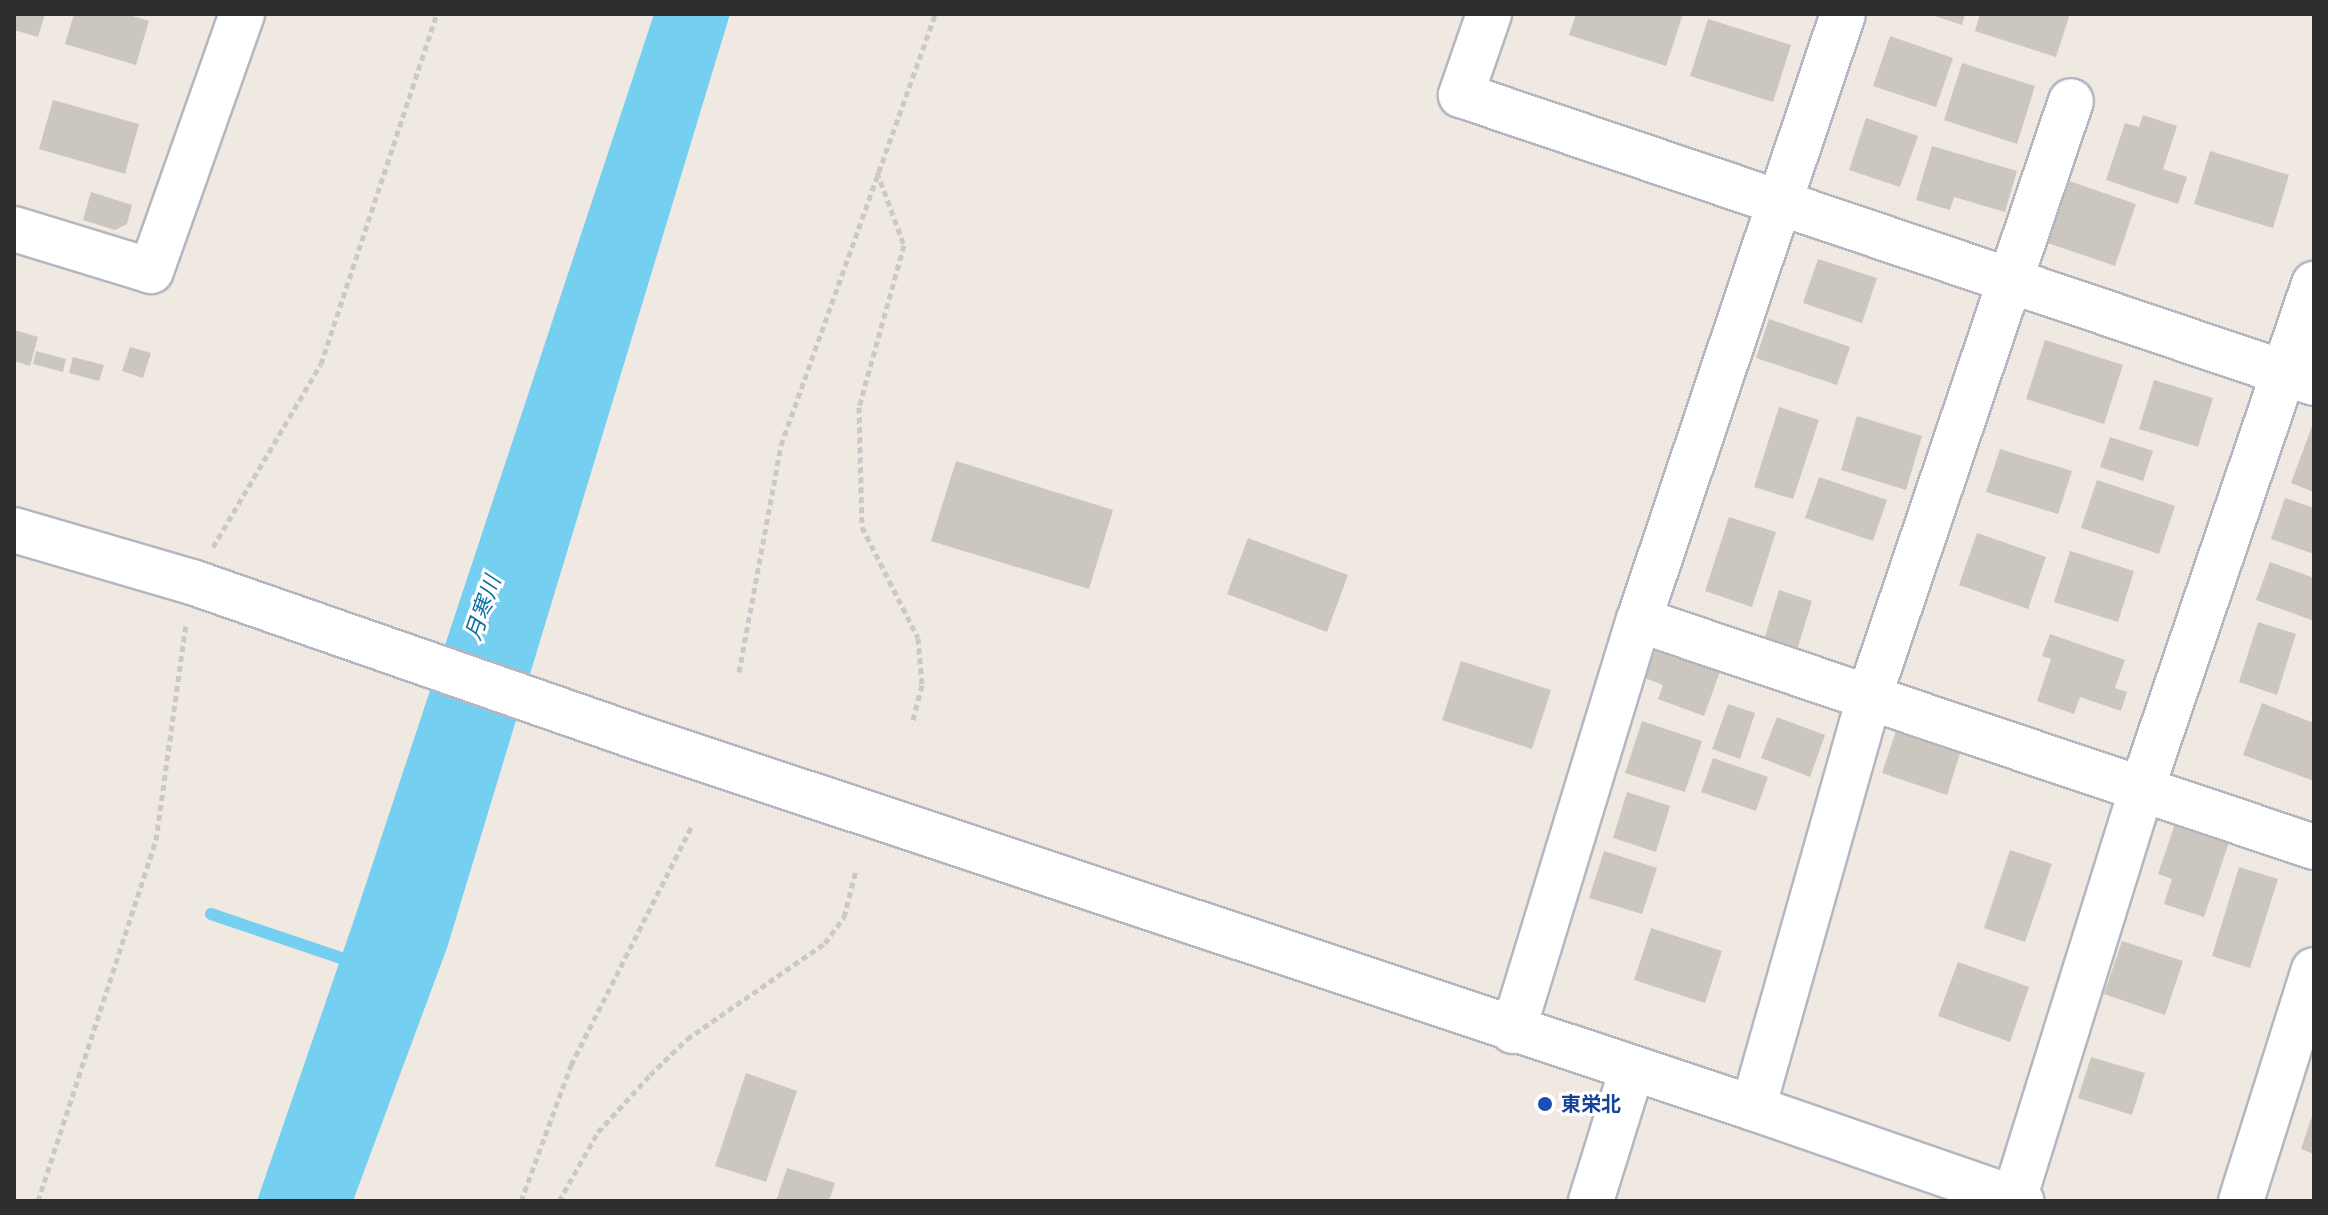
<!DOCTYPE html>
<html>
<head>
<meta charset="utf-8">
<style>
	body { margin:0 }
	#map { position:relative; width:2328px; height:1215px; overflow:hidden; background:#efe9e1; font-family:Rubik,"Noto Sans JP",sans-serif }
	div>[style] { position:absolute }
	.water>* { inset:0; background:#75cff0 }
	.stream>* { height:12px; margin:-6px; padding:0 6px; transform-origin:6px; border-radius:6px; background:#75cff0 }
	.building>* { inset:0; background:#cbc7bf }
	.path>* { height:5px; margin-top:-2.5px; transform-origin:0; background:repeating-linear-gradient(90deg,#c9c9c9 0 6px,transparent 0 10px) }
	.roads { filter:drop-shadow(2px 0 #b4b7c1) drop-shadow(-2px 0 #b4b7c1) drop-shadow(0 2px #b4b7c1) drop-shadow(0 -2px #b4b7c1) }
	.street>* { height:44px; margin:-22px; padding:0 22px; transform-origin:22px; border-radius:22px; background:#fff }
	.secondary>* { height:44px; margin:-22px; padding:0 22px; transform-origin:22px; border-radius:22px; background:#fff }
	.dots>* { width:22px; height:22px; translate:-50% -50%; box-sizing:border-box; border:4px solid #fff; border-radius:50% }
	span { translate:-50% -50%; white-space:nowrap; text-align:center; line-height:1.15; -webkit-text-stroke:6px #fff; paint-order:stroke }
	.transit-label { font-size:20px; color:#164399; font-weight:700 }
	.left { translate:0 -50%; text-align:left }
	.water-label { font-size:22px; color:#0d6fa3; font-style:italic }
	.frame { position:absolute; inset:0; border:16px solid #2e2e2e; pointer-events:none }
</style>
</head>
<body>
<div id="map">
	<div class="water">
		<div style="clip-path:polygon(654px 14px,730px 14px,447px 948px,353px 1201px,257px 1201px,354px 920px)"></div>
	</div>
	<div class="stream">
		<div style="left:211px;top:914px;width:153px;rotate:18.7deg"></div>
	</div>
	<div class="building">
		<div style="clip-path:polygon(14px 14px,45px 14px,38px 37px,14px 30px)"></div>
		<div style="clip-path:polygon(74px 14px,126px 14px,149px 21px,136px 65px,65px 44px)"></div>
		<div style="clip-path:polygon(1576px 14px,1683px 14px,1666px 66px,1569px 35px)"></div>
		<div style="clip-path:polygon(1929px 14px,1965px 14px,1962px 25px)"></div>
		<div style="clip-path:polygon(1980px 14px,2070px 14px,2056px 57px,1975px 31px)"></div>
		<div style="clip-path:polygon(1708px 19px,1791px 45px,1773px 102px,1690px 76px)"></div>
		<div style="clip-path:polygon(1890px 36px,1953px 58px,1936px 107px,1873px 86px)"></div>
		<div style="clip-path:polygon(1962px 63px,2035px 86px,2017px 144px,1944px 120px)"></div>
		<div style="clip-path:polygon(53px 100px,139px 124px,125px 174px,39px 149px)"></div>
		<div style="clip-path:polygon(2143px 115px,2177px 126px,2163px 169px,2187px 177px,2178px 204px,2106px 180px,2125px 123px,2139px 127px)"></div>
		<div style="clip-path:polygon(1866px 118px,1918px 136px,1900px 187px,1849px 170px)"></div>
		<div style="clip-path:polygon(1932px 146px,2017px 171px,2005px 212px,1954px 197px,1950px 210px,1916px 200px)"></div>
		<div style="clip-path:polygon(2210px 151px,2289px 175px,2273px 228px,2194px 204px)"></div>
		<div style="clip-path:polygon(2069px 181px,2136px 204px,2115px 266px,2048px 243px)"></div>
		<div style="clip-path:polygon(91px 192px,132px 205px,127px 224px,115px 230px,83px 220px)"></div>
		<div style="clip-path:polygon(1818px 259px,1877px 278px,1862px 323px,1803px 303px)"></div>
		<div style="clip-path:polygon(1769px 319px,1850px 347px,1837px 385px,1756px 358px)"></div>
		<div style="clip-path:polygon(15px 330px,38px 337px,30px 366px,14px 361px)"></div>
		<div style="clip-path:polygon(2045px 340px,2123px 365px,2104px 424px,2026px 399px)"></div>
		<div style="clip-path:polygon(130px 347px,151px 353px,143px 378px,122px 371px)"></div>
		<div style="clip-path:polygon(36px 351px,66px 359px,63px 372px,33px 364px)"></div>
		<div style="clip-path:polygon(73px 357px,104px 365px,99px 381px,69px 373px)"></div>
		<div style="clip-path:polygon(2154px 380px,2213px 398px,2198px 447px,2139px 429px)"></div>
		<div style="clip-path:polygon(1779px 407px,1819px 420px,1793px 499px,1754px 487px)"></div>
		<div style="clip-path:polygon(1857px 416px,1922px 436px,1906px 490px,1841px 470px)"></div>
		<div style="clip-path:polygon(2314px 421px,2314px 492px,2291px 483px)"></div>
		<div style="clip-path:polygon(2110px 437px,2153px 451px,2143px 481px,2100px 467px)"></div>
		<div style="clip-path:polygon(2000px 449px,2072px 471px,2058px 514px,1986px 492px)"></div>
		<div style="clip-path:polygon(956px 461px,1113px 510px,1089px 589px,931px 541px)"></div>
		<div style="clip-path:polygon(1819px 477px,1887px 500px,1873px 541px,1805px 518px)"></div>
		<div style="clip-path:polygon(2097px 480px,2175px 506px,2159px 554px,2081px 528px)"></div>
		<div style="clip-path:polygon(2285px 498px,2314px 508px,2314px 554px,2271px 539px)"></div>
		<div style="clip-path:polygon(1729px 517px,1776px 532px,1752px 607px,1705px 591px)"></div>
		<div style="clip-path:polygon(1977px 533px,2046px 557px,2028px 609px,1959px 585px)"></div>
		<div style="clip-path:polygon(1248px 538px,1348px 575px,1327px 632px,1227px 594px)"></div>
		<div style="clip-path:polygon(2070px 551px,2134px 571px,2118px 622px,2054px 602px)"></div>
		<div style="clip-path:polygon(2270px 562px,2314px 578px,2314px 621px,2256px 600px)"></div>
		<div style="clip-path:polygon(1779px 590px,1812px 601px,1797px 650px,1764px 640px)"></div>
		<div style="clip-path:polygon(2258px 622px,2296px 634px,2277px 695px,2239px 682px)"></div>
		<div style="clip-path:polygon(2050px 634px,2125px 660px,2115px 688px,2127px 692px,2121px 711px,2080px 697px,2074px 714px,2037px 701px,2051px 659px,2042px 656px)"></div>
		<div style="clip-path:polygon(1658px 643px,1722px 666px,1704px 716px,1658px 699px,1663px 685px,1645px 678px)"></div>
		<div style="clip-path:polygon(1461px 661px,1551px 690px,1532px 749px,1442px 720px)"></div>
		<div style="clip-path:polygon(2262px 703px,2314px 723px,2314px 781px,2243px 755px)"></div>
		<div style="clip-path:polygon(1728px 704px,1755px 713px,1740px 759px,1712px 749px)"></div>
		<div style="clip-path:polygon(1777px 717px,1825px 735px,1810px 777px,1761px 758px)"></div>
		<div style="clip-path:polygon(1642px 721px,1702px 741px,1685px 792px,1625px 773px)"></div>
		<div style="clip-path:polygon(1898px 725px,1962px 747px,1947px 795px,1882px 773px)"></div>
		<div style="clip-path:polygon(1713px 758px,1768px 777px,1756px 811px,1701px 792px)"></div>
		<div style="clip-path:polygon(1627px 792px,1670px 806px,1656px 852px,1613px 838px)"></div>
		<div style="clip-path:polygon(2176px 821px,2230px 839px,2204px 917px,2164px 904px,2172px 879px,2158px 874px)"></div>
		<div style="clip-path:polygon(2010px 850px,2052px 864px,2025px 942px,1984px 928px)"></div>
		<div style="clip-path:polygon(1604px 851px,1657px 868px,1642px 914px,1589px 898px)"></div>
		<div style="clip-path:polygon(2239px 867px,2278px 879px,2250px 968px,2212px 956px)"></div>
		<div style="clip-path:polygon(1651px 928px,1722px 951px,1705px 1003px,1634px 980px)"></div>
		<div style="clip-path:polygon(2122px 941px,2183px 961px,2165px 1015px,2104px 994px)"></div>
		<div style="clip-path:polygon(1958px 962px,2029px 987px,2010px 1042px,1938px 1016px)"></div>
		<div style="clip-path:polygon(2091px 1057px,2145px 1073px,2132px 1115px,2078px 1098px)"></div>
		<div style="clip-path:polygon(746px 1073px,797px 1091px,766px 1182px,715px 1166px)"></div>
		<div style="clip-path:polygon(2313px 1113px,2314px 1113px,2314px 1154px,2301px 1149px)"></div>
		<div style="clip-path:polygon(787px 1168px,835px 1183px,829px 1201px,776px 1201px)"></div>
	</div>
	<div class="path">
		<div style="left:877px;top:172px;width:78px;rotate:69.7deg"></div>
		<div style="left:904px;top:245px;width:168px;rotate:105.5deg"></div>
		<div style="left:859px;top:407px;width:120px;rotate:88.6deg"></div>
		<div style="left:862px;top:527px;width:124px;rotate:63.2deg"></div>
		<div style="left:918px;top:638px;width:47px;rotate:85.1deg"></div>
		<div style="left:922px;top:685px;width:40px;rotate:104.4deg"></div>
		<div style="left:213px;top:547px;width:212px;rotate:-59.5deg"></div>
		<div style="left:321px;top:364px;width:369px;rotate:-71.7deg"></div>
		<div style="left:739px;top:672px;width:231px;rotate:-79.5deg"></div>
		<div style="left:781px;top:445px;width:458px;rotate:-70.3deg"></div>
		<div style="left:38px;top:1201px;width:380px;rotate:-71.9deg"></div>
		<div style="left:156px;top:840px;width:219px;rotate:-82.1deg"></div>
		<div style="left:521px;top:1201px;width:145px;rotate:-69.8deg"></div>
		<div style="left:571px;top:1065px;width:267px;rotate:-63.2deg"></div>
		<div style="left:559px;top:1201px;width:79px;rotate:-60.5deg"></div>
		<div style="left:598px;top:1132px;width:77px;rotate:-47.6deg"></div>
		<div style="left:650px;top:1075px;width:52px;rotate:-44.2deg"></div>
		<div style="left:687px;top:1039px;width:168px;rotate:-34.8deg"></div>
		<div style="left:825px;top:943px;width:32px;rotate:-54deg"></div>
		<div style="left:844px;top:917px;width:49px;rotate:-75.7deg"></div>
	</div>
	<div class="roads">
		<div class="street">
			<div style="left:1489px;top:14px;width:86px;rotate:109.1deg"></div>
			<div style="left:1461px;top:95px;width:900px;rotate:18.66deg"></div>
			<div style="left:14px;top:229px;width:143px;rotate:17deg"></div>
			<div style="left:151px;top:271px;width:273px;rotate:-70.5deg"></div>
			<div style="left:1639px;top:620px;width:712px;rotate:18.59deg"></div>
			<div style="left:1513px;top:1031px;width:430px;rotate:-73deg"></div>
			<div style="left:1639px;top:620px;width:639px;rotate:-71.4deg"></div>
			<div style="left:1753px;top:1108px;width:427px;rotate:-74.2deg"></div>
			<div style="left:1869px;top:697px;width:629px;rotate:-71.28deg"></div>
			<div style="left:2014px;top:1199px;width:427px;rotate:-72.7deg"></div>
			<div style="left:2141px;top:791px;width:536px;rotate:-71.16deg"></div>
			<div style="left:1591px;top:1201px;width:138px;rotate:-72.7deg"></div>
			<div style="left:2241px;top:1201px;width:242px;rotate:-72.5deg"></div>
		</div>
		<div class="secondary">
			<div style="left:14px;top:530px;width:185px;rotate:16.3deg"></div>
			<div style="left:192px;top:582px;width:481px;rotate:19.2deg"></div>
			<div style="left:646px;top:740px;width:1167px;rotate:18.39deg"></div>
			<div style="left:1753px;top:1108px;width:284px;rotate:19.1deg"></div>
		</div>
	</div>
	<div class="dots">
		<div style="left:1545px;top:1104px;background:#1a4fb4"></div>
	</div>
	<div class="transit-label">
		<span class="left" style="left:1561px;top:1104px">東栄北</span>
	</div>
	<div class="water-label">
		<span style="left:483px;top:608px;rotate:-71deg">月寒川</span>
	</div>
	<div class="frame"></div>
</div>
</body>
</html>
